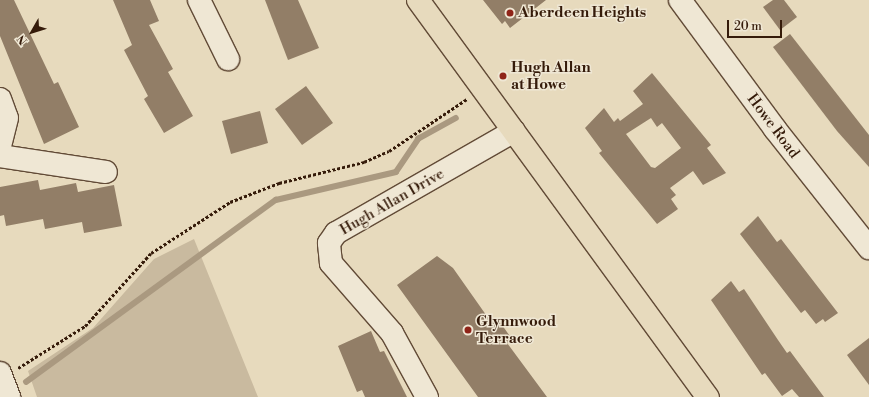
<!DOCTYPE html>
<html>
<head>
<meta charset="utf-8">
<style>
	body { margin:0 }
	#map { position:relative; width:869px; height:397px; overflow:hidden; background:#e7dabd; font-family:"Libre Bodoni",serif }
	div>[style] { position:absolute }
	.green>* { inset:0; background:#c9ba9f }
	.stream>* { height:5.5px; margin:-2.75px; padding:0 2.75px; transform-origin:2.75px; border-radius:2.75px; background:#aa9980 }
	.building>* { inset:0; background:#927e67 }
	.path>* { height:2.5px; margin-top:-1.25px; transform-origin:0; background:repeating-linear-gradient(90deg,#351b0a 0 3px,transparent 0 5px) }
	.roads { filter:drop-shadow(1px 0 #624b37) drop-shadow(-1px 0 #624b37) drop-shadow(0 1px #624b37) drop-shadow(0 -1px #624b37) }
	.minor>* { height:22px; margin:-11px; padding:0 11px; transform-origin:11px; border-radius:11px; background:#efe7d4 }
	.major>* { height:22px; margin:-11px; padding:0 11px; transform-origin:11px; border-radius:11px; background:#e7dabd }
	.dots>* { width:11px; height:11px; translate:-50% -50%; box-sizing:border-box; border:2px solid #efe7d4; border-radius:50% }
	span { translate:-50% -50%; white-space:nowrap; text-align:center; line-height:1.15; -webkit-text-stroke:3px #efe7d4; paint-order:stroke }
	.poi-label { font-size:15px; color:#351b0a; font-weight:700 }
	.left { translate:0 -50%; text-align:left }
	.street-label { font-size:15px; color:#351b0a }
	.north { position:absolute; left:12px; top:12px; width:40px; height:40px; -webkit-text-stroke:3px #efe7d4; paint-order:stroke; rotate:231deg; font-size:11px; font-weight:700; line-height:16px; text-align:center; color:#351b0a }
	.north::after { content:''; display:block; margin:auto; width:14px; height:18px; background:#351b0a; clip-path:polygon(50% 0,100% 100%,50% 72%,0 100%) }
	.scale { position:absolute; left:727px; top:20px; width:55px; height:18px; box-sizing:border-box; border:2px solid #351b0a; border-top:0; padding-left:5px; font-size:12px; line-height:14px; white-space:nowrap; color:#351b0a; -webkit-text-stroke:3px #efe7d4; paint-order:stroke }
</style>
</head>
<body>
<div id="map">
	<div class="green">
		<div style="clip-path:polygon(194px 239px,258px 397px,37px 397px,28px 371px,93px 328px,154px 259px)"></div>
	</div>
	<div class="stream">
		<div style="left:26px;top:382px;width:309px;rotate:-36.1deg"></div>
		<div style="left:276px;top:200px;width:123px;rotate:-13.1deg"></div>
		<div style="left:396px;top:172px;width:40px;rotate:-56deg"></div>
		<div style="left:418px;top:139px;width:43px;rotate:-28.9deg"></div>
	</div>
	<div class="building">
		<div style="clip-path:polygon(0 0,14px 0,54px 84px,58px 82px,79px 127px,44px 144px,0 36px)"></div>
		<div style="clip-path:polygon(113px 0,150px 0,159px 21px,149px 25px,173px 69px,168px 72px,193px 116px,164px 133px,144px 99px,148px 96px,124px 50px,132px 45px)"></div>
		<div style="clip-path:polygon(265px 0,298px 0,319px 48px,288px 60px)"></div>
		<div style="clip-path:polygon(483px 0,546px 0,510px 28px,505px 21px,502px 24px)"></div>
		<div style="clip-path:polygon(773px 0,784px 0,797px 17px,780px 30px,763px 7px)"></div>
		<div style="clip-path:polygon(790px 34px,869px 135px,869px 167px,837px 131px,773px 47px)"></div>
		<div style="clip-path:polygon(evenodd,652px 73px,711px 145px,707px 148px,726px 173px,703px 185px,693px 171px,670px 188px,676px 195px,671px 199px,678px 209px,657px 224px,599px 153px,602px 151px,585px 128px,604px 108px,614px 122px,618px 118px,620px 121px,643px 104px,633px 91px,652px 73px,651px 118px,657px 127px,662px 123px,681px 148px,655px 168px,651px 167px,626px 134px,651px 118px)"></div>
		<div style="clip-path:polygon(306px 86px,333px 123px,302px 145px,275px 109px)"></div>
		<div style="clip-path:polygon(260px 111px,268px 143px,231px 154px,222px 121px)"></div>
		<div style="clip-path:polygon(38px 180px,40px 190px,76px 183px,78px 192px,114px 185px,122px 226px,84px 233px,82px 222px,45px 229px,43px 219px,6px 226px,4px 215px,0 216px,0 187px)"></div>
		<div style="clip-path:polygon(758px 216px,777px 242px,781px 239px,838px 313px,825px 322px,823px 319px,816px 324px,805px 310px,801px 313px,740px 234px)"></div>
		<div style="clip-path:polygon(437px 256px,453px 268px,491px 322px,497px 318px,512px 339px,507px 343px,547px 397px,478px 397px,397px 285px)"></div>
		<div style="clip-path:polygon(731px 281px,739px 292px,744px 289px,778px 340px,787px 353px,790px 351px,824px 397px,799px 397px,792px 389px,782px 396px,765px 373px,762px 375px,711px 300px)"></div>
		<div style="clip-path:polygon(371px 331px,380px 352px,384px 351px,407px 397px,365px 397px,362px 390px,357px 392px,338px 346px)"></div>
		<div style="clip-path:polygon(869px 338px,869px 385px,847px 355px)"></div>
	</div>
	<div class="path">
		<div style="left:18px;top:368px;width:79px;rotate:-32.1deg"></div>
		<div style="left:85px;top:326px;width:98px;rotate:-47.9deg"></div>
		<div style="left:151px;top:253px;width:94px;rotate:-32.8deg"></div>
		<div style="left:230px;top:202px;width:53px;rotate:-21.2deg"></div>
		<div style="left:279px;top:183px;width:88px;rotate:-13.9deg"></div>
		<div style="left:364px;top:162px;width:27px;rotate:-24deg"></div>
		<div style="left:389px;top:151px;width:94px;rotate:-33.7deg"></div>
	</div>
	<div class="roads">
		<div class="minor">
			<div style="left:199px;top:0;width:66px;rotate:63.8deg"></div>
			<div style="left:680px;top:0;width:160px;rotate:53.6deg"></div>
			<div style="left:775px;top:129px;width:152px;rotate:51.7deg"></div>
			<div style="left:0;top:99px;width:20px;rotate:70deg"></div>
			<div style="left:7px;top:118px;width:30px;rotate:104deg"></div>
			<div style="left:0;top:156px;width:107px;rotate:8.6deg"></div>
			<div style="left:0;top:373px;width:26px;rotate:69deg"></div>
			<div style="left:427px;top:397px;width:73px;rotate:-118.7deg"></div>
			<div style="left:392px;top:333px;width:93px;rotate:-131.1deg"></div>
			<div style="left:331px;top:263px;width:20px;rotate:-96deg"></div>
			<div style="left:329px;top:243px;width:12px;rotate:-55deg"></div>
			<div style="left:336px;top:233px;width:205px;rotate:-29.8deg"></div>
		</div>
		<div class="major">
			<div style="left:418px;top:0;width:492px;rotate:53.9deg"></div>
		</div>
	</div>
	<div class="dots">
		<div style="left:510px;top:13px;background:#8f2418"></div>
		<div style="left:503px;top:76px;background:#8f2418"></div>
		<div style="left:468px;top:330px;background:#8f2418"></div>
	</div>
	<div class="poi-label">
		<span class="left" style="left:518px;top:13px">Aberdeen Heights</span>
		<span class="left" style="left:511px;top:76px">Hugh Allan<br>at Howe</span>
		<span class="left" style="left:476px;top:330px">Glynnwood<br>Terrace</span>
	</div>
	<div class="street-label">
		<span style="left:773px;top:126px;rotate:53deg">Howe Road</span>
		<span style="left:392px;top:202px;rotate:-30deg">Hugh Allan Drive</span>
	</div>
	<div class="north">N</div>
	<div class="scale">20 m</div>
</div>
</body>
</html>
